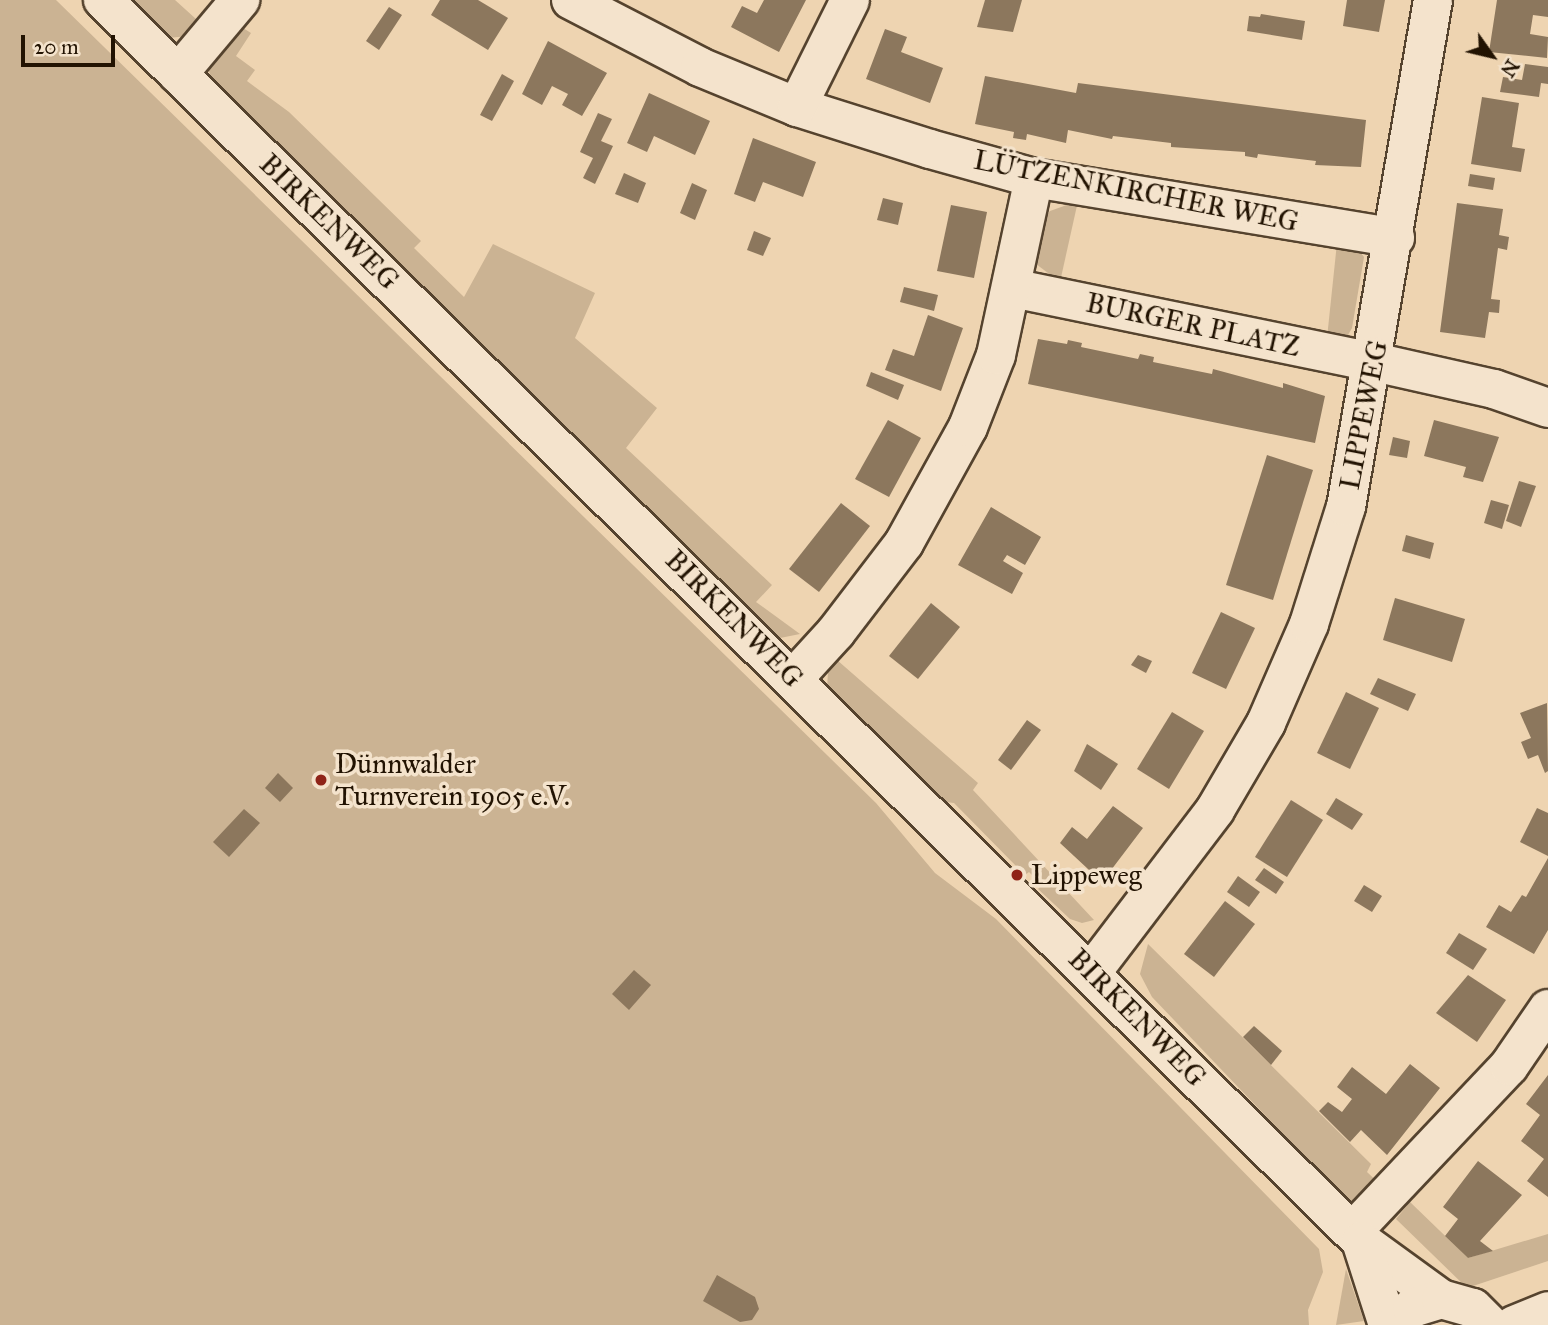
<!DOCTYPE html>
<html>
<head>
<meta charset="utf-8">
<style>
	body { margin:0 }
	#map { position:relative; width:1548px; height:1325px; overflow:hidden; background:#eed4b1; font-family:"IM FELL Great Primer",serif }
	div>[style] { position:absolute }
	.green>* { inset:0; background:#cbb393 }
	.building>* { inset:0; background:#8c775d }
	.roads { filter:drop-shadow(2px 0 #55432e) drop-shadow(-2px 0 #55432e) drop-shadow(0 2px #55432e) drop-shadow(0 -2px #55432e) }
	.minor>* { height:38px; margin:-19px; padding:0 19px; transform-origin:19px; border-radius:19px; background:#f4e3cc }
	.tertiary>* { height:38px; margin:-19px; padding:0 19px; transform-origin:19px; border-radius:19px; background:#f4e3cc }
	.dots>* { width:19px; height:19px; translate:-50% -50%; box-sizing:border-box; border:4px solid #f4e3cc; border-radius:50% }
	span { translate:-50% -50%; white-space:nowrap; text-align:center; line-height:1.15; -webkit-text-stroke:7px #f4e3cc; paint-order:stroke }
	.street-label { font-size:28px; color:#221302 }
	.poi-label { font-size:28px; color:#221302 }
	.left { translate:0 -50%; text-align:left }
	.north { position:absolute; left:1457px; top:21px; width:70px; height:70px; -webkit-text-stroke:5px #f4e3cc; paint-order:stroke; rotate:124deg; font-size:19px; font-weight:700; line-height:28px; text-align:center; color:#221302 }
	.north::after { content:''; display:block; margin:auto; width:24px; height:32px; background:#221302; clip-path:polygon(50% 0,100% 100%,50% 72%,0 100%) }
	.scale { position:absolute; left:21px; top:35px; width:94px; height:32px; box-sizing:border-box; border:4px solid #221302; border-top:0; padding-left:9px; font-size:21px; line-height:24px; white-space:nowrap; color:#221302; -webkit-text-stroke:5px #f4e3cc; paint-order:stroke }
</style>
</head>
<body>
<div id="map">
	<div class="green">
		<div style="clip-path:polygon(0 0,56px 0,876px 803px,935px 873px,996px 919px,1319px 1249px,1323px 1272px,1308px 1310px,1309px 1325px,0 1325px)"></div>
		<div style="clip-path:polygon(123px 0,175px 0,196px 19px,205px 12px,211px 18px,187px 36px,169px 38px,155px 32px)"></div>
		<div style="clip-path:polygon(243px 28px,251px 33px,236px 56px,255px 70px,247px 81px,289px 112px,421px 241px,414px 248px,464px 297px,493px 244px,595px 293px,575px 338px,657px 408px,626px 448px,772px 585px,756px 602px,800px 634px,775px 639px,213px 87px,208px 67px,227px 34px,233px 40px)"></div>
		<div style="clip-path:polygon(1078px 201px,1060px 282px,1036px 264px,1034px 249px,1041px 222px,1050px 211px)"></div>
		<div style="clip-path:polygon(1337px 243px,1358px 249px,1364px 257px,1352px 328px,1348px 335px,1327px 338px)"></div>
		<div style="clip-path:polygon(837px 660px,978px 783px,973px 790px,1094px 920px,1082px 923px,1070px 919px,1038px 889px,1042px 885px,1029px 872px,1025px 875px,954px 803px,938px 801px,827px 689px,828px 672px)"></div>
		<div style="clip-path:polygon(1148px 944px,1371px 1164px,1367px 1172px,1388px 1192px,1373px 1209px,1350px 1204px,1152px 997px,1140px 974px)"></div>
		<div style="clip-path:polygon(1410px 1202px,1468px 1258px,1548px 1234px,1548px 1261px,1467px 1288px,1396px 1219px)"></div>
		<div style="clip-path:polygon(1346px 1269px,1364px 1321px,1336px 1325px)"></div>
	</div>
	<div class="building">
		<div style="clip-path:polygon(440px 0,478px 0,508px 18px,488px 50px,431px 15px)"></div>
		<div style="clip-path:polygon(764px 0,806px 0,779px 52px,731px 27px,742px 6px,757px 13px)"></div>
		<div style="clip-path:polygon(985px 0,1022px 0,1013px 32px,977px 27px)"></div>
		<div style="clip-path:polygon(1347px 0,1385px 0,1379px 32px,1343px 26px)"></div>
		<div style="clip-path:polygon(1497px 0,1548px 0,1548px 17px,1533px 15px,1530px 34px,1548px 37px,1547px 58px,1489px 52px)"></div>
		<div style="clip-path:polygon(389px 7px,402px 15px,379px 50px,366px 41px)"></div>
		<div style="clip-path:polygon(1261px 14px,1305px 21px,1302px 40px,1247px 31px,1249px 16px,1260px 17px)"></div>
		<div style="clip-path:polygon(885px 29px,907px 37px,901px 52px,943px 68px,930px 103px,866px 79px)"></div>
		<div style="clip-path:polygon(548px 41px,607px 73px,582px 116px,562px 105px,568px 94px,552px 86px,542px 105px,522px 94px)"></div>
		<div style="clip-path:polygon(1525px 64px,1548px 67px,1548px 84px,1541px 83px,1539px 97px,1500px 92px,1503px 77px,1522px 80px)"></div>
		<div style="clip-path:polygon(502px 74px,514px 81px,492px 121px,480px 115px)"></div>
		<div style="clip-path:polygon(985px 76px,1076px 93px,1078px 83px,1366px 120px,1361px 167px,1315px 165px,1316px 161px,1258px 154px,1257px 158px,1245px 156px,1245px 152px,1171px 147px,1171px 143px,1113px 136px,1112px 139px,1068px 130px,1066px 143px,1027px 134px,1026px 140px,1013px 138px,1014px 132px,975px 124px)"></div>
		<div style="clip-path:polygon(649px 93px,710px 121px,695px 155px,654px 136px,647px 152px,627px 143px)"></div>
		<div style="clip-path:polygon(1482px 97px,1519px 103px,1512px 147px,1525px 149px,1521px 172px,1471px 164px)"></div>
		<div style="clip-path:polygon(598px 113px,612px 119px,601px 141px,613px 146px,595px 184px,583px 178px,593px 158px,580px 152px)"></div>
		<div style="clip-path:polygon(753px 138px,816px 162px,803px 197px,763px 182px,755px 202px,734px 194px)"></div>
		<div style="clip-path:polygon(624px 173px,646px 183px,638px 203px,615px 194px)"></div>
		<div style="clip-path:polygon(1470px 174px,1495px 178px,1493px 190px,1468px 186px)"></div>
		<div style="clip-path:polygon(692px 183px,707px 190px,695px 220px,680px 213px)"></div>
		<div style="clip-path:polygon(883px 198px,903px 203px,898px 225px,877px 220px)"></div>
		<div style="clip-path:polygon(1457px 203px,1503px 209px,1499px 235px,1509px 237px,1507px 250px,1498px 248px,1491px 299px,1500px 300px,1499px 313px,1489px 312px,1485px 338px,1440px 332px)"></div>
		<div style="clip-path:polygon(951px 205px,987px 212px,974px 278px,937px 271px)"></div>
		<div style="clip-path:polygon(754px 231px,771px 238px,763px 256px,747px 250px)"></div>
		<div style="clip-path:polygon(904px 287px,938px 295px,934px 311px,900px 302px)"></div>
		<div style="clip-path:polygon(928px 315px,963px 328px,941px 391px,885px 370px,893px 349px,914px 356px)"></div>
		<div style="clip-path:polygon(1038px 339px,1067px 344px,1068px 340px,1082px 343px,1081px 347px,1138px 359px,1140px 354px,1154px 357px,1153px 362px,1212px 374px,1213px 369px,1283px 388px,1283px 383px,1325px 396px,1315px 443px,1028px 384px)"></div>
		<div style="clip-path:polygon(871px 372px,904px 385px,898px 400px,866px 386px)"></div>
		<div style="clip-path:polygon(888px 420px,921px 438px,889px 497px,855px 479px)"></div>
		<div style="clip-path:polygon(1434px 420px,1499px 437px,1483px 482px,1463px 477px,1466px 467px,1424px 456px)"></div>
		<div style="clip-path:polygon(1393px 437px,1410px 441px,1407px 458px,1389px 455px)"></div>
		<div style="clip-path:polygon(1267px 455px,1313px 470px,1273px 600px,1226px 585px)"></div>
		<div style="clip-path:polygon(1519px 481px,1536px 486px,1521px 527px,1506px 521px)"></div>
		<div style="clip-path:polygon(1491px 500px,1509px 505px,1502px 529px,1484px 523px)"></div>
		<div style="clip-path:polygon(841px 503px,870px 526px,819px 592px,789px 569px)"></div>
		<div style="clip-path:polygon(991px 507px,1041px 537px,1025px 565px,1007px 555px,1003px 561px,1023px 573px,1012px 594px,958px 565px)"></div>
		<div style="clip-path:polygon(1406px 535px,1434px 543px,1430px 559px,1402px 551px)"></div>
		<div style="clip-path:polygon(1395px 598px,1465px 619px,1452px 662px,1383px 640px)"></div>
		<div style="clip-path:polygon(931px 603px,960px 627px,918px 679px,889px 656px)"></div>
		<div style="clip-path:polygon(1221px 612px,1255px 628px,1226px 689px,1192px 673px)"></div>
		<div style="clip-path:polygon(1138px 655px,1152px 661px,1146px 673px,1131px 665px)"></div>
		<div style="clip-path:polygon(1378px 678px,1416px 694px,1408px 711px,1370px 694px)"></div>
		<div style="clip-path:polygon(1346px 692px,1379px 708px,1350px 769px,1317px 753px)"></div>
		<div style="clip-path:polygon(1547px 703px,1548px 771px,1545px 773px,1538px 755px,1528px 759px,1521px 742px,1531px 738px,1520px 713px)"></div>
		<div style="clip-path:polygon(1172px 712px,1204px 731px,1169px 789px,1137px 769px)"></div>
		<div style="clip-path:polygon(1027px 720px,1041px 730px,1011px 770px,998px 760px)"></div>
		<div style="clip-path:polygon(1087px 744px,1118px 764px,1101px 790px,1074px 771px)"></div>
		<div style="clip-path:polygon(278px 773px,293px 788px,280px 802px,265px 788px)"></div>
		<div style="clip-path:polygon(1336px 798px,1363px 814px,1352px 830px,1326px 814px)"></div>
		<div style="clip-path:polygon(1291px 800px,1323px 820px,1287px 877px,1255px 857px)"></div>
		<div style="clip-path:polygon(1113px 806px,1143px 828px,1102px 882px,1060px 843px,1072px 827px,1087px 839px)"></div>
		<div style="clip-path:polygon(1537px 808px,1548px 813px,1548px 856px,1520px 842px)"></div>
		<div style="clip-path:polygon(244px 809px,260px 823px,229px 857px,213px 842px)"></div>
		<div style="clip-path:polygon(1548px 858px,1548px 930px,1534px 954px,1486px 927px,1499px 905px,1511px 912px,1522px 895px,1526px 897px)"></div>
		<div style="clip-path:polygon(1264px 868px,1284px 882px,1276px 894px,1255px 880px)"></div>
		<div style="clip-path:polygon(1238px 876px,1260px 892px,1249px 907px,1227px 892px)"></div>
		<div style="clip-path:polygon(1364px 885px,1382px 896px,1372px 912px,1354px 901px)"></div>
		<div style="clip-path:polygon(1225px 901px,1255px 924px,1214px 977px,1184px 954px)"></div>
		<div style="clip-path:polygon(1459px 933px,1487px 949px,1473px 970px,1446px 953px)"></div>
		<div style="clip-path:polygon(634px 970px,651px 985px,629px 1010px,612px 994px)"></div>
		<div style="clip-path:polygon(1468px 975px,1506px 1000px,1477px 1042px,1436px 1013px)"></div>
		<div style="clip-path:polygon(1254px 1026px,1282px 1051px,1271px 1065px,1243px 1037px)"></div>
		<div style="clip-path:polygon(1410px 1064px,1440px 1088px,1387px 1155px,1361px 1130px,1350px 1142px,1319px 1111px,1328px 1102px,1342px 1112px,1352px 1099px,1337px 1087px,1352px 1067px,1386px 1094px)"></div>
		<div style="clip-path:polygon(1548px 1075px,1548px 1197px,1527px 1181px,1544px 1159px,1521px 1141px,1540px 1115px,1526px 1104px)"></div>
		<div style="clip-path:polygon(1478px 1161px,1522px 1195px,1480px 1241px,1493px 1251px,1468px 1258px,1445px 1236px,1458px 1219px,1443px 1207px)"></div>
		<div style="clip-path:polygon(717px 1275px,755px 1297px,759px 1309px,752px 1320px,740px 1322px,703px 1301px)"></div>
	</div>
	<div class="roads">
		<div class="minor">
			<div style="left:571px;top:0;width:145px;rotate:27.4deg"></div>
			<div style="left:700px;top:67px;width:105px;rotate:22.4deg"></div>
			<div style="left:797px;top:107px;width:139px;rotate:17.5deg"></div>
			<div style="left:930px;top:149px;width:108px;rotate:15.6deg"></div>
			<div style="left:1034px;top:178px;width:366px;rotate:9.4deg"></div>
			<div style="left:178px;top:74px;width:97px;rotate:-50deg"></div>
			<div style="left:797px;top:107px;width:119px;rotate:-63.6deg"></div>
			<div style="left:1012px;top:288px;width:369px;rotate:11.6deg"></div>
			<div style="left:1374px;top:362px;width:123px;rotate:12.7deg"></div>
			<div style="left:1494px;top:389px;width:57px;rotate:19.4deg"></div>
			<div style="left:794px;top:678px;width:62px;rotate:-47.6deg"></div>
			<div style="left:836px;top:632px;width:112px;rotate:-52.6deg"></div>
			<div style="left:904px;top:543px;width:132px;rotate:-61.1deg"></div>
			<div style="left:968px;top:427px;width:77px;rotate:-68.7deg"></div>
			<div style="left:996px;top:355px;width:181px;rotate:-77.9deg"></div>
			<div style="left:1091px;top:973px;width:205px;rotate:-52.7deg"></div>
			<div style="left:1215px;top:810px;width:101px;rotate:-59.6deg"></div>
			<div style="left:1266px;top:723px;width:108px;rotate:-66.5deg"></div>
			<div style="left:1309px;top:624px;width:123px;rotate:-72.5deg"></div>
			<div style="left:1346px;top:507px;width:514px;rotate:-80.26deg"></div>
			<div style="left:1353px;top:1231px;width:227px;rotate:-46.6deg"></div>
			<div style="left:1509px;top:1066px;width:69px;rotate:-55.6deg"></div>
		</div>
		<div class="tertiary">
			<div style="left:103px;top:0;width:1767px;rotate:44.61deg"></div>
			<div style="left:1361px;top:1241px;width:99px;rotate:35.9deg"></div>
			<div style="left:1361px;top:1241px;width:88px;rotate:72.2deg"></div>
			<div style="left:1395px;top:1325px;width:24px;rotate:-45deg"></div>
			<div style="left:1412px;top:1308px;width:30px;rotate:-17deg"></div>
			<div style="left:1441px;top:1299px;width:33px;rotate:16deg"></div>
			<div style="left:1473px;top:1308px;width:24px;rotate:45deg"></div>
			<div style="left:1514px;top:1325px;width:37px;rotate:-22deg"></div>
		</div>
	</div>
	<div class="dots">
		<div style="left:321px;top:780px;background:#8f2418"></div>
		<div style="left:1017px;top:875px;background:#8f2418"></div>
	</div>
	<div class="street-label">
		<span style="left:1136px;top:191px;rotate:11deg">LÜTZENKIRCHER WEG</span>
		<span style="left:329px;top:222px;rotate:44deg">BIRKENWEG</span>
		<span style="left:1193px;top:325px;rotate:12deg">BURGER PLATZ</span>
		<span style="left:1364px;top:415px;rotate:-79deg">LIPPEWEG</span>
		<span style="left:734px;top:619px;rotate:45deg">BIRKENWEG</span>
		<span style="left:1137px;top:1018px;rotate:45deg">BIRKENWEG</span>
	</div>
	<div class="poi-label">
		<span class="left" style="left:335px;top:780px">Dünnwalder<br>Turnverein 1905 e.V.</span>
		<span class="left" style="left:1031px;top:875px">Lippeweg</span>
	</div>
	<div class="north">N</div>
	<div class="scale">20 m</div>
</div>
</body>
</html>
